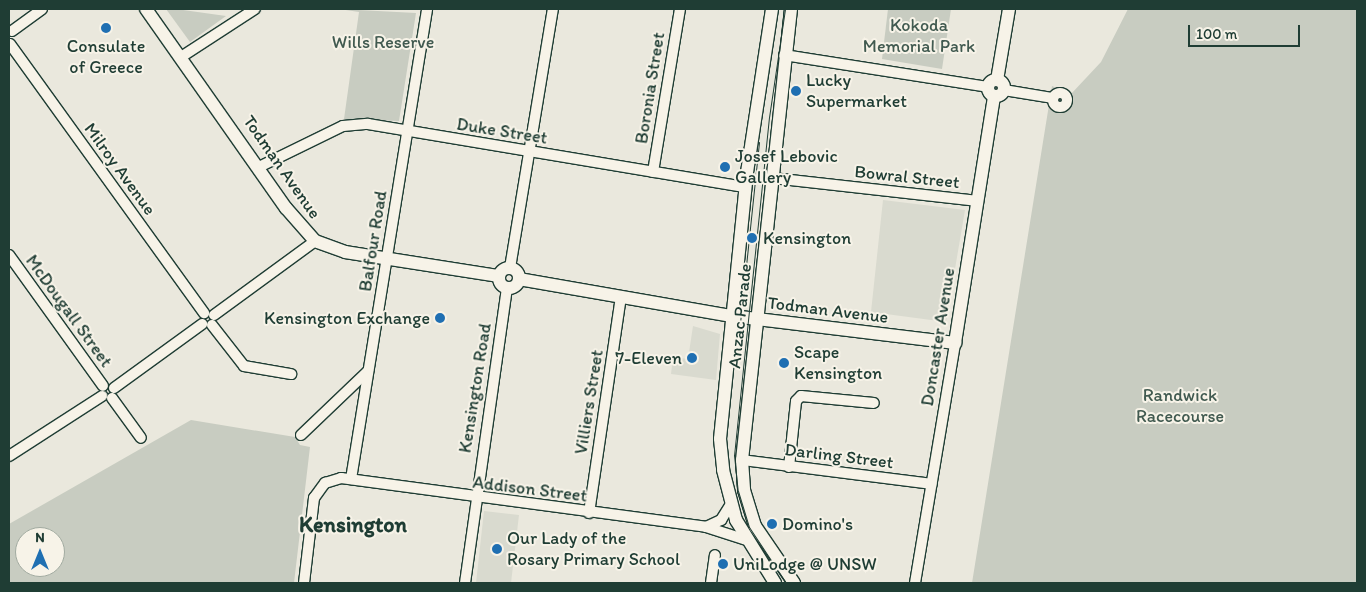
<!DOCTYPE html>
<html>
<head>
<meta charset="utf-8">
<style>
	body { margin:0 }
	#map { position:relative; width:1366px; height:592px; overflow:hidden; background:#eae8dd; font-family:Itim,sans-serif }
	div>[style] { position:absolute }
	.built>* { inset:0; background:#d9dacf }
	.green>* { inset:0; background:#c8ccc1 }
	.roads { filter:drop-shadow(1px 0 #1f3d34) drop-shadow(-1px 0 #1f3d34) drop-shadow(0 1px #1f3d34) drop-shadow(0 -1px #1f3d34) }
	.minor>* { height:10px; margin:-5px; padding:0 5px; transform-origin:5px; border-radius:5px; background:#f7f3e8 }
	.minor>.ring { margin:-5px; padding:0; box-sizing:content-box; background:none; border:10px solid #f7f3e8; border-radius:50% }
	.major>* { height:12px; margin:-6px; padding:0 6px; transform-origin:6px; border-radius:6px; background:#f7f3e8 }
	.major>.ring { margin:-6px; padding:0; box-sizing:content-box; background:none; border:12px solid #f7f3e8; border-radius:50% }
	.tram>* { height:1px; margin:-0.5px; padding:0 0.5px; transform-origin:0.5px; border-radius:0.5px; background:#1f3d34 }
	.dots>* { width:14px; height:14px; translate:-50% -50%; box-sizing:border-box; border:2px solid #f7f3e8; border-radius:50% }
	span { translate:-50% -50%; white-space:nowrap; text-align:center; line-height:1.15; -webkit-text-stroke:4px #f7f3e8; paint-order:stroke }
	.park-label { font-size:18px; color:#415a50 }
	.poi-label { font-size:18px; color:#1f3d34 }
	.left { translate:0 -50%; text-align:left }
	.right { translate:-100% -50%; text-align:right }
	.street-label { font-size:18px; color:#1f3d34 }
	.district-label { font-size:22px; color:#1f3d34; font-weight:700 }
	.frame { position:absolute; inset:0; border:10px solid #1f3d34; pointer-events:none }
	.north { position:absolute; left:15px; top:527px; width:50px; height:50px; box-sizing:border-box; background:#f7f3e8; border:1px solid #a1aaa0; border-radius:50%; rotate:0deg; font-size:14px; font-weight:700; line-height:20px; text-align:center; color:#1f3d34 }
	.north::after { content:''; display:block; margin:auto; width:18px; height:22px; background:#1f6fb2; clip-path:polygon(50% 0,100% 100%,50% 72%,0 100%) }
	.scale { position:absolute; left:1188px; top:25px; width:112px; height:22px; box-sizing:border-box; border:2px solid #1f3d34; border-top:0; padding-left:6px; font-size:15px; line-height:18px; white-space:nowrap; color:#1f3d34; -webkit-text-stroke:4px #f7f3e8; paint-order:stroke }
</style>
</head>
<body>
<div id="map">
	<div class="built">
		<div style="clip-path:polygon(883px 200px,965px 210px,946px 322px,871px 312px)"></div>
		<div style="clip-path:polygon(693px 326px,720px 334px,716px 380px,671px 374px,673px 357px,688px 359px)"></div>
		<div style="clip-path:polygon(484px 511px,519px 515px,511px 583px,476px 583px)"></div>
	</div>
	<div class="green">
		<div style="clip-path:polygon(166px 9px,176px 9px,226px 16px,190px 42px)"></div>
		<div style="clip-path:polygon(339px 9px,416px 13px,399px 121px,344px 119px,359px 12px)"></div>
		<div style="clip-path:polygon(888px 9px,951px 9px,942px 69px,882px 59px)"></div>
		<div style="clip-path:polygon(1128px 9px,1357px 9px,1357px 583px,972px 583px,1052px 86px,1071px 94px,1101px 62px)"></div>
		<div style="clip-path:polygon(evenodd,191px 420px,295px 437px,300px 445px,310px 447px,294px 583px,9px 583px,9px 524px,191px 420px,25px 537px,55px 537px,55px 567px,25px 567px,25px 537px)"></div>
	</div>
	<div class="roads">
		<div class="minor">
			<div style="left:12px;top:31px;width:37px;rotate:-36deg"></div>
			<div style="left:10px;top:44px;width:332px;rotate:54.2deg"></div>
			<div style="left:784px;top:55px;width:206px;rotate:8.9deg"></div>
			<div style="left:181px;top:57px;width:88px;rotate:-33deg"></div>
			<div style="left:1004px;top:90px;width:50px;rotate:9.3deg"></div>
			<div class="ring" style="left:1053px;top:93px;width:4px;height:4px"></div>
			<div style="left:261px;top:166px;width:91px;rotate:-26deg"></div>
			<div style="left:343px;top:126px;width:25px;rotate:-5deg"></div>
			<div style="left:368px;top:124px;width:383px;rotate:9.5deg"></div>
			<div style="left:653px;top:172px;width:165px;rotate:-80.6deg"></div>
			<div style="left:773px;top:178px;width:206px;rotate:6.4deg"></div>
			<div style="left:9px;top:255px;width:161px;rotate:54.3deg"></div>
			<div style="left:510px;top:268px;width:263px;rotate:-80.6deg"></div>
			<div style="left:214px;top:315px;width:125px;rotate:-36.2deg"></div>
			<div style="left:212px;top:325px;width:52px;rotate:52deg"></div>
			<div style="left:244px;top:366px;width:48px;rotate:9.7deg"></div>
			<div style="left:114px;top:388px;width:109px;rotate:-36deg"></div>
			<div style="left:112px;top:398px;width:49px;rotate:54.1deg"></div>
			<div style="left:301px;top:435px;width:93px;rotate:-43.7deg"></div>
			<div style="left:9px;top:456px;width:111px;rotate:-32.8deg"></div>
			<div style="left:742px;top:460px;width:191px;rotate:7.2deg"></div>
			<div style="left:789px;top:467px;width:66px;rotate:-83.9deg"></div>
			<div style="left:796px;top:401px;width:7px;rotate:-45deg"></div>
			<div style="left:801px;top:396px;width:73px;rotate:5.5deg"></div>
			<div style="left:351px;top:479px;width:476px;rotate:-80.8deg"></div>
			<div style="left:589px;top:513px;width:219px;rotate:-81.6deg"></div>
			<div style="left:706px;top:527px;width:17px;rotate:-25deg"></div>
			<div style="left:721px;top:520px;width:19px;rotate:-58deg"></div>
			<div style="left:304px;top:583px;width:86px;rotate:-83.3deg"></div>
			<div style="left:314px;top:498px;width:19px;rotate:-54deg"></div>
			<div style="left:325px;top:483px;width:17px;rotate:-17deg"></div>
			<div style="left:341px;top:478px;width:368px;rotate:7.6deg"></div>
			<div style="left:706px;top:527px;width:40px;rotate:18deg"></div>
			<div style="left:465px;top:583px;width:298px;rotate:-81.9deg"></div>
			<div style="left:711px;top:583px;width:28px;rotate:-82deg"></div>
			<div style="left:915px;top:583px;width:243px;rotate:-80.5deg"></div>
		</div>
		<div class="major">
			<div style="left:146px;top:9px;width:243px;rotate:54.9deg"></div>
			<div style="left:286px;top:208px;width:44px;rotate:48.7deg"></div>
			<div style="left:315px;top:241px;width:32px;rotate:20deg"></div>
			<div style="left:345px;top:252px;width:156px;rotate:8.9deg"></div>
			<div style="left:772px;top:9px;width:166px;rotate:98.7deg"></div>
			<div style="left:747px;top:173px;width:267px;rotate:95.8deg"></div>
			<div style="left:720px;top:439px;width:31px;rotate:84deg"></div>
			<div style="left:723px;top:470px;width:52px;rotate:75.4deg"></div>
			<div style="left:736px;top:520px;width:74px;rotate:58.2deg"></div>
			<div style="left:791px;top:9px;width:454px;rotate:96.2deg"></div>
			<div style="left:742px;top:460px;width:30px;rotate:86deg"></div>
			<div style="left:744px;top:490px;width:38px;rotate:73deg"></div>
			<div style="left:755px;top:526px;width:69px;rotate:55.6deg"></div>
			<div class="ring" style="left:988px;top:80px;width:4px;height:4px"></div>
			<div style="left:997px;top:80px;width:72px;rotate:-80.4deg"></div>
			<div class="ring" style="left:499px;top:268px;width:8px;height:8px"></div>
			<div style="left:519px;top:279px;width:216px;rotate:9.9deg"></div>
			<div style="left:732px;top:316px;width:225px;rotate:6.9deg"></div>
			<div style="left:955px;top:343px;width:250px;rotate:-81deg"></div>
		</div>
	</div>
	<div class="tram">
		<div style="left:785px;top:9px;width:109px;rotate:98.4deg"></div>
		<div style="left:769px;top:117px;width:340px;rotate:95.9deg"></div>
		<div style="left:734px;top:455px;width:36px;rotate:84deg"></div>
		<div style="left:738px;top:491px;width:38px;rotate:73deg"></div>
		<div style="left:749px;top:527px;width:67px;rotate:56.5deg"></div>
		<div style="left:740px;top:323px;width:182px;rotate:-84deg"></div>
	</div>
	<div class="dots">
		<div style="left:106px;top:28px;background:#1f6fb2"></div>
		<div style="left:796px;top:91px;background:#1f6fb2"></div>
		<div style="left:725px;top:167px;background:#1f6fb2"></div>
		<div style="left:752px;top:238px;background:#1f6fb2"></div>
		<div style="left:440px;top:318px;background:#1f6fb2"></div>
		<div style="left:692px;top:358px;background:#1f6fb2"></div>
		<div style="left:784px;top:363px;background:#1f6fb2"></div>
		<div style="left:772px;top:524px;background:#1f6fb2"></div>
		<div style="left:497px;top:549px;background:#1f6fb2"></div>
		<div style="left:723px;top:564px;background:#1f6fb2"></div>
	</div>
	<div class="park-label">
		<span style="left:919px;top:36px">Kokoda<br>Memorial Park</span>
		<span style="left:383px;top:42px">Wills Reserve</span>
		<span style="left:1180px;top:406px">Randwick<br>Racecourse</span>
	</div>
	<div class="poi-label">
		<span style="left:106px;top:57px">Consulate<br>of Greece</span>
		<span class="left" style="left:806px;top:91px">Lucky<br>Supermarket</span>
		<span class="left" style="left:735px;top:167px">Josef Lebovic<br>Gallery</span>
		<span class="left" style="left:763px;top:238px">Kensington</span>
		<span class="right" style="left:430px;top:318px">Kensington Exchange</span>
		<span class="left" style="left:794px;top:363px">Scape<br>Kensington</span>
		<span class="right" style="left:682px;top:358px">7-Eleven</span>
		<span class="left" style="left:782px;top:524px">Domino's</span>
		<span class="left" style="left:507px;top:549px">Our Lady of the<br>Rosary Primary School</span>
		<span class="left" style="left:733px;top:564px">UniLodge @ UNSW</span>
	</div>
	<div class="street-label">
		<span style="left:650px;top:88px;rotate:-81deg">Boronia Street</span>
		<span style="left:502px;top:131px;rotate:9deg">Duke Street</span>
		<span style="left:282px;top:167px;rotate:55deg">Todman Avenue</span>
		<span style="left:120px;top:169px;rotate:54deg">Milroy Avenue</span>
		<span style="left:907px;top:177px;rotate:6deg">Bowral Street</span>
		<span style="left:373px;top:241px;rotate:-81deg">Balfour Road</span>
		<span style="left:828px;top:310px;rotate:7deg">Todman Avenue</span>
		<span style="left:69px;top:311px;rotate:54deg">McDougall Street</span>
		<span style="left:740px;top:316px;rotate:-84deg">Anzac Parade</span>
		<span style="left:938px;top:337px;rotate:-81deg">Doncaster Avenue</span>
		<span style="left:475px;top:388px;rotate:-81deg">Kensington Road</span>
		<span style="left:589px;top:402px;rotate:-81deg">Villiers Street</span>
		<span style="left:839px;top:456px;rotate:7deg">Darling Street</span>
		<span style="left:530px;top:489px;rotate:7deg">Addison Street</span>
	</div>
	<div class="district-label">
		<span style="left:353px;top:525px">Kensington</span>
	</div>
	<div class="frame"></div>
	<div class="north">N</div>
	<div class="scale">100 m</div>
</div>
</body>
</html>
